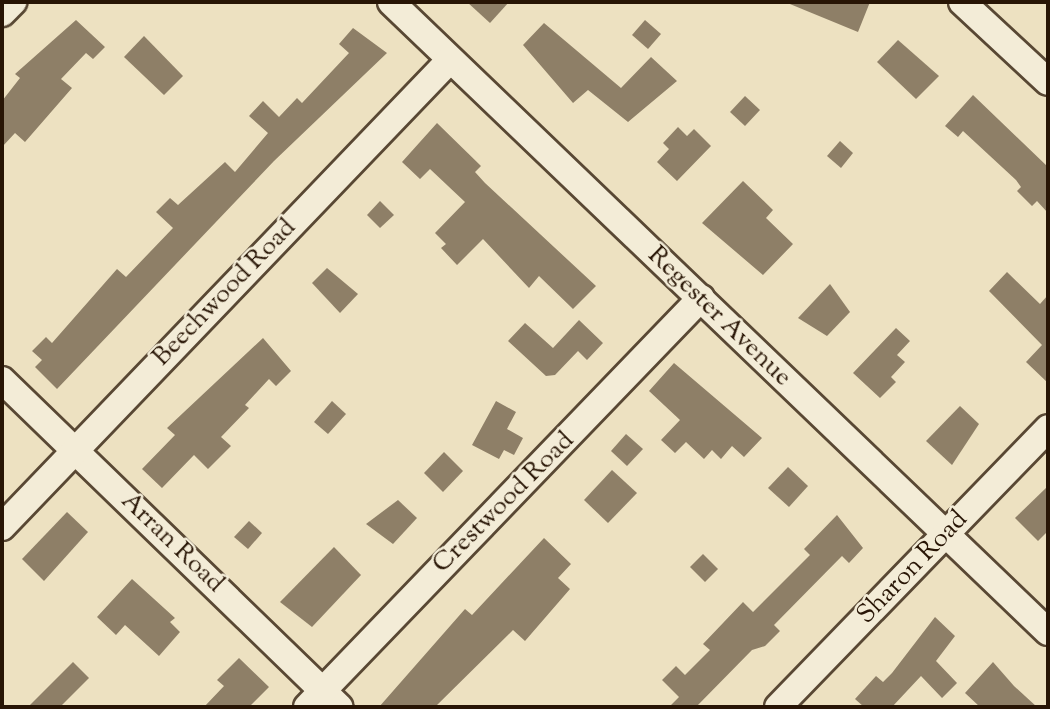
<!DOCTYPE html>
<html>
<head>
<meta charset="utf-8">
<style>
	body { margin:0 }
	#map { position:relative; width:1050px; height:709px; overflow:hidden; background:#ede1c1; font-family:"Sorts Mill Goudy",serif }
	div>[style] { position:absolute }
	.building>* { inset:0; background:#8e7f67 }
	.roads { filter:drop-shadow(2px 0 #594834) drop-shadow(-2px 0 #594834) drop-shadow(0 2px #594834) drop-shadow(0 -2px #594834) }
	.minor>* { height:26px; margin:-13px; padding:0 13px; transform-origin:13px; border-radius:13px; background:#f3ecd7 }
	span { translate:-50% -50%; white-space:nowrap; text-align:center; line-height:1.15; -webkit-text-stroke:5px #f3ecd7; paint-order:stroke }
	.street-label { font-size:26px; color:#281505 }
	.frame { position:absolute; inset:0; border:4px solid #281505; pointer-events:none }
</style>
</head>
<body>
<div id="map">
	<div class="building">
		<div style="clip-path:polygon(467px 2px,509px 2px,490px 23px)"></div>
		<div style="clip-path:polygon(785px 2px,870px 2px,858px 32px)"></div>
		<div style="clip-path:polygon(76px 20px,105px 47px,93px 59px,86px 53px,61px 79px,72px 88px,25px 142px,15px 133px,2px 147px,2px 101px,20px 78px,15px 74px)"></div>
		<div style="clip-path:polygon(645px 20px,661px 34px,648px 49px,632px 35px)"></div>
		<div style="clip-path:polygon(544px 23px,621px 88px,651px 57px,677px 81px,628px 122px,588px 90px,573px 103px,523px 45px)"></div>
		<div style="clip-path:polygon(353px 28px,387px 53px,274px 161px,57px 389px,35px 367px,42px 360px,32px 351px,46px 337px,52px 343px,117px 269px,126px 277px,173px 228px,156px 212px,170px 198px,178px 205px,225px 162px,235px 172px,268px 133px,249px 116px,263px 101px,279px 117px,297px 98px,302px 103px,349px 53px,339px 44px)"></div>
		<div style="clip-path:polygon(144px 36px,183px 76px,164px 95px,124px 57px)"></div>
		<div style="clip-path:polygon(898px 40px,939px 76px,916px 99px,877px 62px)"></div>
		<div style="clip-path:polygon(973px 95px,1048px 167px,1048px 213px,1037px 201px,1032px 206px,1017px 191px,1021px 187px,1016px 180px,963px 131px,958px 137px,945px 126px)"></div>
		<div style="clip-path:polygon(745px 96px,760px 110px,745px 126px,730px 112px)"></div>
		<div style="clip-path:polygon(437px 123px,481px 166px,475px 172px,485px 183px,596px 286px,573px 309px,539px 276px,529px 288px,483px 239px,457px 265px,441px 248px,446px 244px,435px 233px,465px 202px,430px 169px,420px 179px,402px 162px)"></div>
		<div style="clip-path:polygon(678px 127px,687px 136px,694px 129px,711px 146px,677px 181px,657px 162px,669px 149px,663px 143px)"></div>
		<div style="clip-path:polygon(840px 141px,853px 153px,841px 168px,827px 156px)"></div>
		<div style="clip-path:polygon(743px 181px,773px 210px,766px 218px,793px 244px,763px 275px,702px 223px)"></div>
		<div style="clip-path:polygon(380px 201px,394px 215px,380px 228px,367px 215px)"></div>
		<div style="clip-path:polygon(327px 268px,358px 294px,340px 313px,312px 283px)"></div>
		<div style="clip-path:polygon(1007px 272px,1040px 304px,1048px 295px,1048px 383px,1026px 362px,1042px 345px,989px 291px)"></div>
		<div style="clip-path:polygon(830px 284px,850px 312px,827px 336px,798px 318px)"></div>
		<div style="clip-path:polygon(579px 320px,603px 343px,587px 360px,578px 351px,555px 375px,546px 376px,508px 341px,525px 323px,553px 348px)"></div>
		<div style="clip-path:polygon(896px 328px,910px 341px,897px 355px,905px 362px,891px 377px,896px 382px,880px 398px,853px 373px)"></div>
		<div style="clip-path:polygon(263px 338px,291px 371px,276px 386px,269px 379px,245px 405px,249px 408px,221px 437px,231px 446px,208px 469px,194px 455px,162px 488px,142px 469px,175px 435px,167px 428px)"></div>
		<div style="clip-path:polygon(674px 363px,762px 438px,744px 457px,732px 446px,721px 459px,712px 450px,704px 459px,686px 442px,675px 453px,661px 440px,680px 420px,649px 391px)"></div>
		<div style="clip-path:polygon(332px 401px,346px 414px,328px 434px,314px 422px)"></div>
		<div style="clip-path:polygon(496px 401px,516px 412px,507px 429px,523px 438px,514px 455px,504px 450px,499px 459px,472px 445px)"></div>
		<div style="clip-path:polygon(960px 406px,979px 424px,952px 465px,926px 441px)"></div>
		<div style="clip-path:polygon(626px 434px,643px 449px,627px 466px,611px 451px)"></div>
		<div style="clip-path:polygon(444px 452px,463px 471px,443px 492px,424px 473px)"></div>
		<div style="clip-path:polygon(788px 467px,808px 486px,789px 507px,768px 488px)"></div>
		<div style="clip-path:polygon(612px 470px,637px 493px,608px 523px,584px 500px)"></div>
		<div style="clip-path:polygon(1048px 486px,1048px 531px,1038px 541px,1015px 518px)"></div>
		<div style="clip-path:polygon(398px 500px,417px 518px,393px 544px,366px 524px)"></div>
		<div style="clip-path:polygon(67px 512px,88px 532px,44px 581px,22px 559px)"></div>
		<div style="clip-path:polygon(837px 515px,863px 548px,849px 563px,842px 556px,774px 625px,780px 631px,765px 646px,752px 650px,696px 707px,669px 707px,679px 697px,662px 680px,676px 666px,685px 675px,710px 650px,703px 644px,743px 602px,753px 612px,810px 555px,804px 549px)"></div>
		<div style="clip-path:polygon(249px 521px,262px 533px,248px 549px,234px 537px)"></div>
		<div style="clip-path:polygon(544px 538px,571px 564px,558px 578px,570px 589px,525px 641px,513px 630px,435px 707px,379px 707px,465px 609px,472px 615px)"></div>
		<div style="clip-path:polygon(334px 547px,361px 575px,312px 627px,280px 602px)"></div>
		<div style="clip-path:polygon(703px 554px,718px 569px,705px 582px,690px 567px)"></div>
		<div style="clip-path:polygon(132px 579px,175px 618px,170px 622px,180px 632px,159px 656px,125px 625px,116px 635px,97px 617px)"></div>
		<div style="clip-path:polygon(935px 617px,955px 636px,936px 661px,957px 683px,942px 698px,921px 676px,892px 707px,864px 707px,855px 699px,876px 676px,883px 682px,892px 673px)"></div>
		<div style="clip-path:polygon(239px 658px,269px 687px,249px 707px,204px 707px,224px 686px,217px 680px)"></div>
		<div style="clip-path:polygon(73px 662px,89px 678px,60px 707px,28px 707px)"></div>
		<div style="clip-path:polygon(993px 662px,1014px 686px,1037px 707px,980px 707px,965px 693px)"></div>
	</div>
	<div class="roads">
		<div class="minor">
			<div style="left:391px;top:2px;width:910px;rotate:43.8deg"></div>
			<div style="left:962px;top:2px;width:117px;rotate:42.9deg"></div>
			<div style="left:2px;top:13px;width:16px;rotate:-45deg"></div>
			<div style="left:2px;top:380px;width:470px;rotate:44.1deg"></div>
			<div style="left:2px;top:527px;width:647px;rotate:-46.19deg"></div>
			<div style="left:307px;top:707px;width:568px;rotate:-46.07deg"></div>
			<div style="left:778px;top:707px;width:388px;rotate:-45.9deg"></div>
		</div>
	</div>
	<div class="street-label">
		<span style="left:225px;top:293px;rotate:-46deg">Beechwood Road</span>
		<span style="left:719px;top:317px;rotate:44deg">Regester Avenue</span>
		<span style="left:504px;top:503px;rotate:-45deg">Crestwood Road</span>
		<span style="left:172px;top:543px;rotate:44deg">Arran Road</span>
		<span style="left:913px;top:568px;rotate:-46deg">Sharon Road</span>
	</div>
	<div class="frame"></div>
</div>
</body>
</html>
